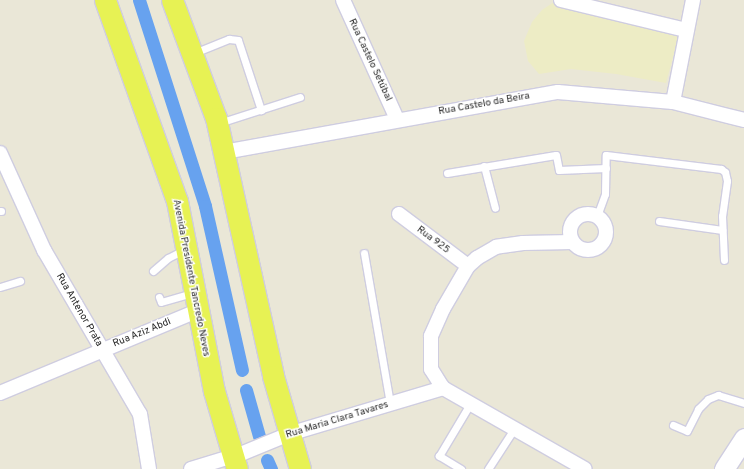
<!DOCTYPE html>
<html>
<head>
<meta charset="utf-8">
<style>
	body { margin:0 }
	#map { position:relative; width:744px; height:469px; overflow:hidden; background:#eae7d7; font-family:Overpass,sans-serif }
	div>[style] { position:absolute }
	.education>* { inset:0; background:#edecc5 }
	.canal>* { height:13px; margin:-6.5px; padding:0 6.5px; transform-origin:6.5px; border-radius:6.5px; background:#67a2ef }
	.roads { filter:drop-shadow(1px 0 #cfcde0) drop-shadow(-1px 0 #cfcde0) drop-shadow(0 1px #cfcde0) drop-shadow(0 -1px #cfcde0) }
	.lane>* { height:7px; margin:-3.5px; padding:0 3.5px; transform-origin:3.5px; border-radius:3.5px; background:#fff }
	.street>* { height:14px; margin:-7px; padding:0 7px; transform-origin:7px; border-radius:7px; background:#fff }
	.street>.ring { margin:-7px; padding:0; box-sizing:content-box; background:none; border:14px solid #fff; border-radius:50% }
	.secondary>* { height:19px; margin:-9.5px; padding:0 9.5px; transform-origin:9.5px; border-radius:9.5px; background:#fff }
	.primary>* { height:21px; margin:-10.5px; padding:0 10.5px; transform-origin:10.5px; border-radius:10.5px; background:#e7f254 }
	span { translate:-50% -50%; white-space:nowrap; text-align:center; line-height:1.15; -webkit-text-stroke:3px #fff; paint-order:stroke }
	.street-label { font-size:10px; color:#262626 }
</style>
</head>
<body>
<div id="map">
	<div class="education">
		<div style="clip-path:polygon(554px 2px,680px 32px,666px 83px,616px 74px,571px 69px,539px 74px,528px 61px,524px 41px,532px 22px,542px 10px)"></div>
	</div>
	<div class="canal">
		<div style="left:139px;top:0;width:216px;rotate:72.2deg"></div>
		<div style="left:205px;top:206px;width:168px;rotate:77.3deg"></div>
		<div style="left:246px;top:390px;width:48px;rotate:74.2deg"></div>
		<div style="left:267px;top:460px;width:10px;rotate:66deg"></div>
	</div>
	<div class="roads">
		<div class="lane">
			<div style="left:194px;top:53px;width:38px;rotate:-22deg"></div>
			<div style="left:229px;top:39px;width:9px;rotate:6deg"></div>
			<div style="left:238px;top:40px;width:74px;rotate:71.8deg"></div>
			<div style="left:219px;top:123px;width:85px;rotate:-17.8deg"></div>
			<div style="left:484px;top:166px;width:43px;rotate:75.3deg"></div>
			<div style="left:447px;top:173px;width:110px;rotate:-9.4deg"></div>
			<div style="left:556px;top:155px;width:15px;rotate:79deg"></div>
			<div style="left:559px;top:170px;width:47px;rotate:-2.4deg"></div>
			<div style="left:0;top:211px;width:1px"></div>
			<div style="left:597px;top:216px;width:23px;rotate:-70deg"></div>
			<div style="left:605px;top:194px;width:39px;rotate:-89deg"></div>
			<div style="left:606px;top:155px;width:116px;rotate:6.9deg"></div>
			<div style="left:721px;top:169px;width:5px;rotate:37deg"></div>
			<div style="left:725px;top:172px;width:9px;rotate:77deg"></div>
			<div style="left:727px;top:181px;width:35px;rotate:98deg"></div>
			<div style="left:722px;top:216px;width:44px;rotate:87.4deg"></div>
			<div style="left:659px;top:221px;width:64px;rotate:8.1deg"></div>
			<div style="left:364px;top:253px;width:153px;rotate:80.2deg"></div>
			<div style="left:153px;top:271px;width:20px;rotate:-41deg"></div>
			<div style="left:168px;top:258px;width:18px;rotate:-27deg"></div>
			<div style="left:0;top:287px;width:21px;rotate:-17deg"></div>
			<div style="left:159px;top:297px;width:5px;rotate:68deg"></div>
			<div style="left:161px;top:302px;width:33px;rotate:-16deg"></div>
			<div style="left:673px;top:425px;width:15px;rotate:23deg"></div>
			<div style="left:687px;top:431px;width:25px;rotate:-63deg"></div>
			<div style="left:698px;top:409px;width:14px;rotate:-45deg"></div>
			<div style="left:708px;top:399px;width:11px;rotate:-22deg"></div>
			<div style="left:718px;top:395px;width:27px;rotate:17deg"></div>
			<div style="left:461px;top:469px;width:26px;rotate:-149deg"></div>
			<div style="left:439px;top:456px;width:61px;rotate:-59.2deg"></div>
			<div style="left:488px;top:469px;width:48px;rotate:-57deg"></div>
		</div>
		<div class="street">
			<div style="left:343px;top:0;width:131px;rotate:65.6deg"></div>
			<div style="left:561px;top:0;width:129px;rotate:13.5deg"></div>
			<div style="left:673px;top:102px;width:104px;rotate:-78.9deg"></div>
			<div style="left:224px;top:152px;width:339px;rotate:-10.2deg"></div>
			<div style="left:558px;top:92px;width:115px;rotate:5deg"></div>
			<div style="left:673px;top:102px;width:73px;rotate:14.2deg"></div>
			<div style="left:0;top:153px;width:107px;rotate:65.6deg"></div>
			<div style="left:44px;top:250px;width:190px;rotate:59.7deg"></div>
			<div style="left:140px;top:414px;width:56px;rotate:80.7deg"></div>
			<div style="left:399px;top:214px;width:86px;rotate:37deg"></div>
			<div class="ring" style="left:570px;top:214px;width:22px;height:22px"></div>
			<div style="left:572px;top:242px;width:49px;rotate:178.8deg"></div>
			<div style="left:523px;top:243px;width:27px;rotate:172deg"></div>
			<div style="left:496px;top:247px;width:22px;rotate:150deg"></div>
			<div style="left:477px;top:258px;width:12px;rotate:138deg"></div>
			<div style="left:468px;top:266px;width:50px;rotate:120.2deg"></div>
			<div style="left:443px;top:309px;width:30px;rotate:114deg"></div>
			<div style="left:431px;top:336px;width:33px;rotate:90deg"></div>
			<div style="left:431px;top:369px;width:22px;rotate:58deg"></div>
			<div style="left:443px;top:388px;width:163px;rotate:29.7deg"></div>
			<div style="left:0;top:393px;width:213px;rotate:-22.6deg"></div>
			<div style="left:191px;top:469px;width:54px;rotate:-17.1deg"></div>
			<div style="left:243px;top:453px;width:50px;rotate:-22.4deg"></div>
			<div style="left:289px;top:434px;width:161px;rotate:-16.6deg"></div>
		</div>
		<div class="secondary">
			<div style="left:724px;top:469px;width:37px;rotate:-57deg"></div>
		</div>
		<div class="primary">
			<div style="left:105px;top:0;width:214px;rotate:70.3deg"></div>
			<div style="left:177px;top:201px;width:194px;rotate:79deg"></div>
			<div style="left:214px;top:391px;width:81px;rotate:73.6deg"></div>
			<div style="left:172px;top:0;width:126px;rotate:69.6deg"></div>
			<div style="left:216px;top:118px;width:264px;rotate:77.5deg"></div>
			<div style="left:273px;top:376px;width:97px;rotate:73.8deg"></div>
		</div>
	</div>
	<div class="street-label">
		<span style="left:370px;top:60px;rotate:65deg">Rua Castelo Setúbal</span>
		<span style="left:484px;top:104px;rotate:-10deg">Rua Castelo da Beira</span>
		<span style="left:433px;top:240px;rotate:37deg">Rua 925</span>
		<span style="left:191px;top:278px;rotate:79deg">Avenida Presidente Tancredo Neves</span>
		<span style="left:79px;top:310px;rotate:60deg">Rua Antenor Prata</span>
		<span style="left:142px;top:333px;rotate:-22deg">Rua Aziz Abdi</span>
		<span style="left:337px;top:420px;rotate:-17deg">Rua Maria Clara Tavares</span>
	</div>
</div>
</body>
</html>
